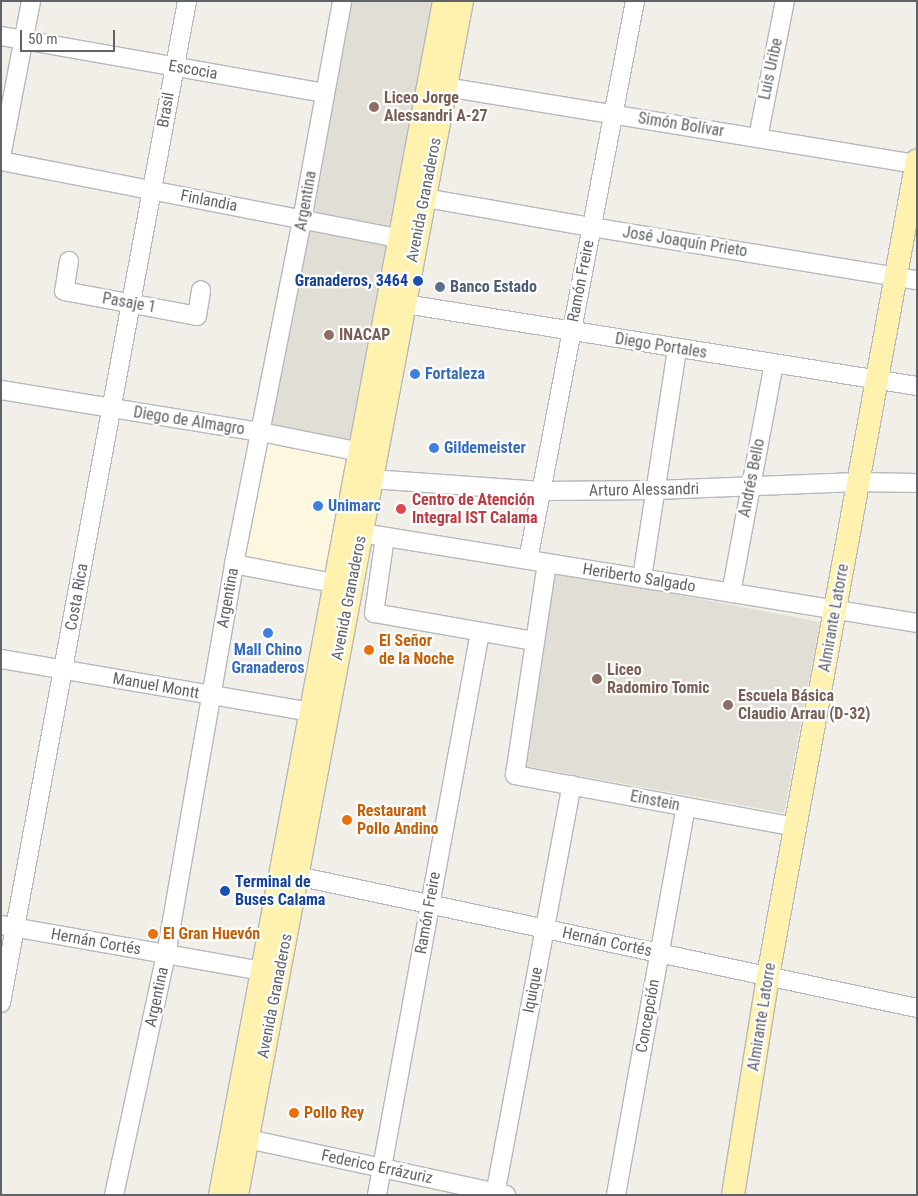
<!DOCTYPE html>
<html>
<head>
<meta charset="utf-8">
<style>
	body { margin:0 }
	#map { position:relative; width:918px; height:1196px; overflow:hidden; background:#f1efe8; font-family:"Roboto Condensed",sans-serif }
	div>[style] { position:absolute }
	.commercial>* { inset:0; background:#fef7e0 }
	.education>* { inset:0; background:#e1ded6 }
	.roads { filter:drop-shadow(1px 0 #b5b8bc) drop-shadow(-1px 0 #b5b8bc) drop-shadow(0 1px #b5b8bc) drop-shadow(0 -1px #b5b8bc) }
	.minor>* { height:18px; margin:-9px; padding:0 9px; transform-origin:9px; border-radius:9px; background:#fff }
	.major>* { height:22px; margin:-11px; padding:0 11px; transform-origin:11px; border-radius:11px; background:#fff2af }
	.dots>* { width:14px; height:14px; translate:-50% -50%; box-sizing:border-box; border:2px solid #fff; border-radius:50% }
	span { translate:-50% -50%; white-space:nowrap; text-align:center; line-height:1.15; -webkit-text-stroke:4.5px #fff; paint-order:stroke }
	.street-label { font-size:16px; color:#5f6368 }
	.education-label { font-size:16px; color:#785e54; font-weight:700 }
	.left { translate:0 -50%; text-align:left }
	.transit-label { font-size:16px; color:#164399; font-weight:700 }
	.right { translate:-100% -50%; text-align:right }
	.service-label { font-size:16px; color:#4e5e75; font-weight:700 }
	.shop-label { font-size:16px; color:#366cbe; font-weight:700 }
	.health-label { font-size:16px; color:#be3a42; font-weight:700 }
	.food-label { font-size:16px; color:#c56008; font-weight:700 }
	.frame { position:absolute; inset:0; border:2px solid #5f6368; pointer-events:none }
	.scale { position:absolute; left:20px; top:30px; width:95px; height:22px; box-sizing:border-box; border:2px solid #5f6368; border-top:0; padding-left:6px; font-size:15px; line-height:18px; white-space:nowrap; color:#5f6368; -webkit-text-stroke:4px #fff; paint-order:stroke }
</style>
</head>
<body>
<div id="map">
	<div class="commercial">
		<div style="clip-path:polygon(261px 442px,350px 459px,327px 572px,241px 557px)"></div>
	</div>
	<div class="education">
		<div style="clip-path:polygon(346px 1px,439px 1px,398px 229px,308px 212px)"></div>
		<div style="clip-path:polygon(305px 227px,389px 245px,355px 444px,265px 428px)"></div>
		<div style="clip-path:polygon(554px 571px,820px 622px,784px 813px,526px 766px)"></div>
	</div>
	<div class="roads">
		<div class="minor">
			<div style="left:1px;top:36px;width:329px;rotate:10deg"></div>
			<div style="left:446px;top:87px;width:477px;rotate:9.3deg"></div>
			<div style="left:758px;top:138px;width:140px;rotate:-78.9deg"></div>
			<div style="left:1px;top:157px;width:159px;rotate:-79.1deg"></div>
			<div style="left:1px;top:161px;width:418px;rotate:11deg"></div>
			<div style="left:425px;top:198px;width:169px;rotate:9.9deg"></div>
			<div style="left:592px;top:227px;width:329px;rotate:9.3deg"></div>
			<div style="left:69px;top:261px;width:30px;rotate:99deg"></div>
			<div style="left:64px;top:291px;width:135px;rotate:10.6deg"></div>
			<div style="left:197px;top:316px;width:26px;rotate:-81deg"></div>
			<div style="left:405px;top:304px;width:519px;rotate:9.1deg"></div>
			<div style="left:1px;top:390px;width:263px;rotate:9.2deg"></div>
			<div style="left:261px;top:432px;width:111px;rotate:11.4deg"></div>
			<div style="left:371px;top:479px;width:171px;rotate:4deg"></div>
			<div style="left:542px;top:491px;width:114px;rotate:-0.5deg"></div>
			<div style="left:656px;top:490px;width:202px;rotate:-2.3deg"></div>
			<div style="left:858px;top:482px;width:59px;rotate:1deg"></div>
			<div style="left:362px;top:533px;width:562px;rotate:9.21deg"></div>
			<div style="left:385px;top:537px;width:77px;rotate:98.2deg"></div>
			<div style="left:374px;top:613px;width:163px;rotate:9.9deg"></div>
			<div style="left:528px;top:560px;width:569px;rotate:-79.16deg"></div>
			<div style="left:547px;top:563px;width:214px;rotate:98.6deg"></div>
			<div style="left:515px;top:775px;width:286px;rotate:10.5deg"></div>
			<div style="left:234px;top:564px;width:102px;rotate:10.8deg"></div>
			<div style="left:642px;top:578px;width:233px;rotate:-81.3deg"></div>
			<div style="left:731px;top:593px;width:233px;rotate:-79.4deg"></div>
			<div style="left:1px;top:659px;width:314px;rotate:9.7deg"></div>
			<div style="left:297px;top:876px;width:634px;rotate:12.02deg"></div>
			<div style="left:1px;top:925px;width:277px;rotate:10deg"></div>
			<div style="left:1px;top:1003px;width:1019px;rotate:-79.48deg"></div>
			<div style="left:248px;top:1139px;width:264px;rotate:12.2deg"></div>
			<div style="left:114px;top:1195px;width:246px;rotate:-77.8deg"></div>
			<div style="left:166px;top:955px;width:397px;rotate:-80.1deg"></div>
			<div style="left:234px;top:564px;width:351px;rotate:-78.8deg"></div>
			<div style="left:302px;top:220px;width:223px;rotate:-79.6deg"></div>
			<div style="left:377px;top:1195px;width:572px;rotate:-79.63deg"></div>
			<div style="left:495px;top:1195px;width:417px;rotate:-79.4deg"></div>
			<div style="left:616px;top:1195px;width:394px;rotate:-79.8deg"></div>
		</div>
		<div class="major">
			<div style="left:220px;top:1195px;width:1215px;rotate:-79.37deg"></div>
			<div style="left:237px;top:1195px;width:1215px;rotate:-79.33deg"></div>
			<div style="left:733px;top:1195px;width:222px;rotate:-80.9deg"></div>
			<div style="left:768px;top:976px;width:829px;rotate:-79.65deg"></div>
		</div>
	</div>
	<div class="dots">
		<div style="left:374px;top:107px;background:#8d6e63"></div>
		<div style="left:418px;top:281px;background:#1a4fb4"></div>
		<div style="left:440px;top:287px;background:#5c6f8a"></div>
		<div style="left:329px;top:335px;background:#8d6e63"></div>
		<div style="left:415px;top:374px;background:#3f7fe0"></div>
		<div style="left:434px;top:448px;background:#3f7fe0"></div>
		<div style="left:318px;top:506px;background:#3f7fe0"></div>
		<div style="left:401px;top:509px;background:#e0444e"></div>
		<div style="left:268px;top:633px;background:#3f7fe0"></div>
		<div style="left:369px;top:650px;background:#e8710a"></div>
		<div style="left:597px;top:679px;background:#8d6e63"></div>
		<div style="left:728px;top:705px;background:#8d6e63"></div>
		<div style="left:347px;top:820px;background:#e8710a"></div>
		<div style="left:225px;top:891px;background:#1a4fb4"></div>
		<div style="left:153px;top:934px;background:#e8710a"></div>
		<div style="left:294px;top:1113px;background:#e8710a"></div>
	</div>
	<div class="street-label">
		<span style="left:771px;top:69px;rotate:-78deg">Luis Uribe</span>
		<span style="left:193px;top:70px;rotate:10deg">Escocia</span>
		<span style="left:166px;top:110px;rotate:-80deg">Brasil</span>
		<span style="left:681px;top:125px;rotate:9deg">Simón Bolívar</span>
		<span style="left:424px;top:200px;rotate:-79deg">Avenida Granaderos</span>
		<span style="left:209px;top:201px;rotate:11deg">Finlandia</span>
		<span style="left:306px;top:201px;rotate:-80deg">Argentina</span>
		<span style="left:685px;top:242px;rotate:9deg">José Joaquín Prieto</span>
		<span style="left:581px;top:281px;rotate:-79deg">Ramón Freire</span>
		<span style="left:129px;top:303px;rotate:10deg">Pasaje 1</span>
		<span style="left:661px;top:346px;rotate:9deg">Diego Portales</span>
		<span style="left:189px;top:421px;rotate:9deg">Diego de Almagro</span>
		<span style="left:752px;top:478px;rotate:-79deg">Andrés Bello</span>
		<span style="left:644px;top:490px;rotate:-1deg">Arturo Alessandri</span>
		<span style="left:639px;top:578px;rotate:9deg">Heriberto Salgado</span>
		<span style="left:77px;top:597px;rotate:-80deg">Costa Rica</span>
		<span style="left:228px;top:598px;rotate:-80deg">Argentina</span>
		<span style="left:349px;top:598px;rotate:-79deg">Avenida Granaderos</span>
		<span style="left:834px;top:618px;rotate:-80deg">Almirante Latorre</span>
		<span style="left:156px;top:686px;rotate:10deg">Manuel Montt</span>
		<span style="left:655px;top:801px;rotate:11deg">Einstein</span>
		<span style="left:428px;top:913px;rotate:-80deg">Ramón Freire</span>
		<span style="left:96px;top:942px;rotate:10deg">Hernán Cortés</span>
		<span style="left:607px;top:942px;rotate:12deg">Hernán Cortés</span>
		<span style="left:533px;top:990px;rotate:-79deg">Iquique</span>
		<span style="left:275px;top:996px;rotate:-79deg">Avenida Granaderos</span>
		<span style="left:157px;top:997px;rotate:-78deg">Argentina</span>
		<span style="left:648px;top:1016px;rotate:-80deg">Concepción</span>
		<span style="left:762px;top:1017px;rotate:-81deg">Almirante Latorre</span>
		<span style="left:377px;top:1167px;rotate:12deg">Federico Errázuriz</span>
	</div>
	<div class="education-label">
		<span class="left" style="left:384px;top:107px">Liceo Jorge<br>Alessandri A-27</span>
		<span class="left" style="left:339px;top:335px">INACAP</span>
		<span class="left" style="left:607px;top:679px">Liceo<br>Radomiro Tomic</span>
		<span class="left" style="left:738px;top:705px">Escuela Básica<br>Claudio Arrau (D-32)</span>
	</div>
	<div class="transit-label">
		<span class="right" style="left:408px;top:281px">Granaderos, 3464</span>
		<span class="left" style="left:235px;top:891px">Terminal de<br>Buses Calama</span>
	</div>
	<div class="service-label">
		<span class="left" style="left:450px;top:287px">Banco Estado</span>
	</div>
	<div class="shop-label">
		<span class="left" style="left:425px;top:374px">Fortaleza</span>
		<span class="left" style="left:444px;top:448px">Gildemeister</span>
		<span class="left" style="left:328px;top:506px">Unimarc</span>
		<span style="left:268px;top:659px">Mall Chino<br>Granaderos</span>
	</div>
	<div class="health-label">
		<span class="left" style="left:412px;top:509px">Centro de Atención<br>Integral IST Calama</span>
	</div>
	<div class="food-label">
		<span class="left" style="left:379px;top:650px">El Señor<br>de la Noche</span>
		<span class="left" style="left:357px;top:820px">Restaurant<br>Pollo Andino</span>
		<span class="left" style="left:163px;top:934px">El Gran Huevón</span>
		<span class="left" style="left:304px;top:1113px">Pollo Rey</span>
	</div>
	<div class="frame"></div>
	<div class="scale">50 m</div>
</div>
</body>
</html>
